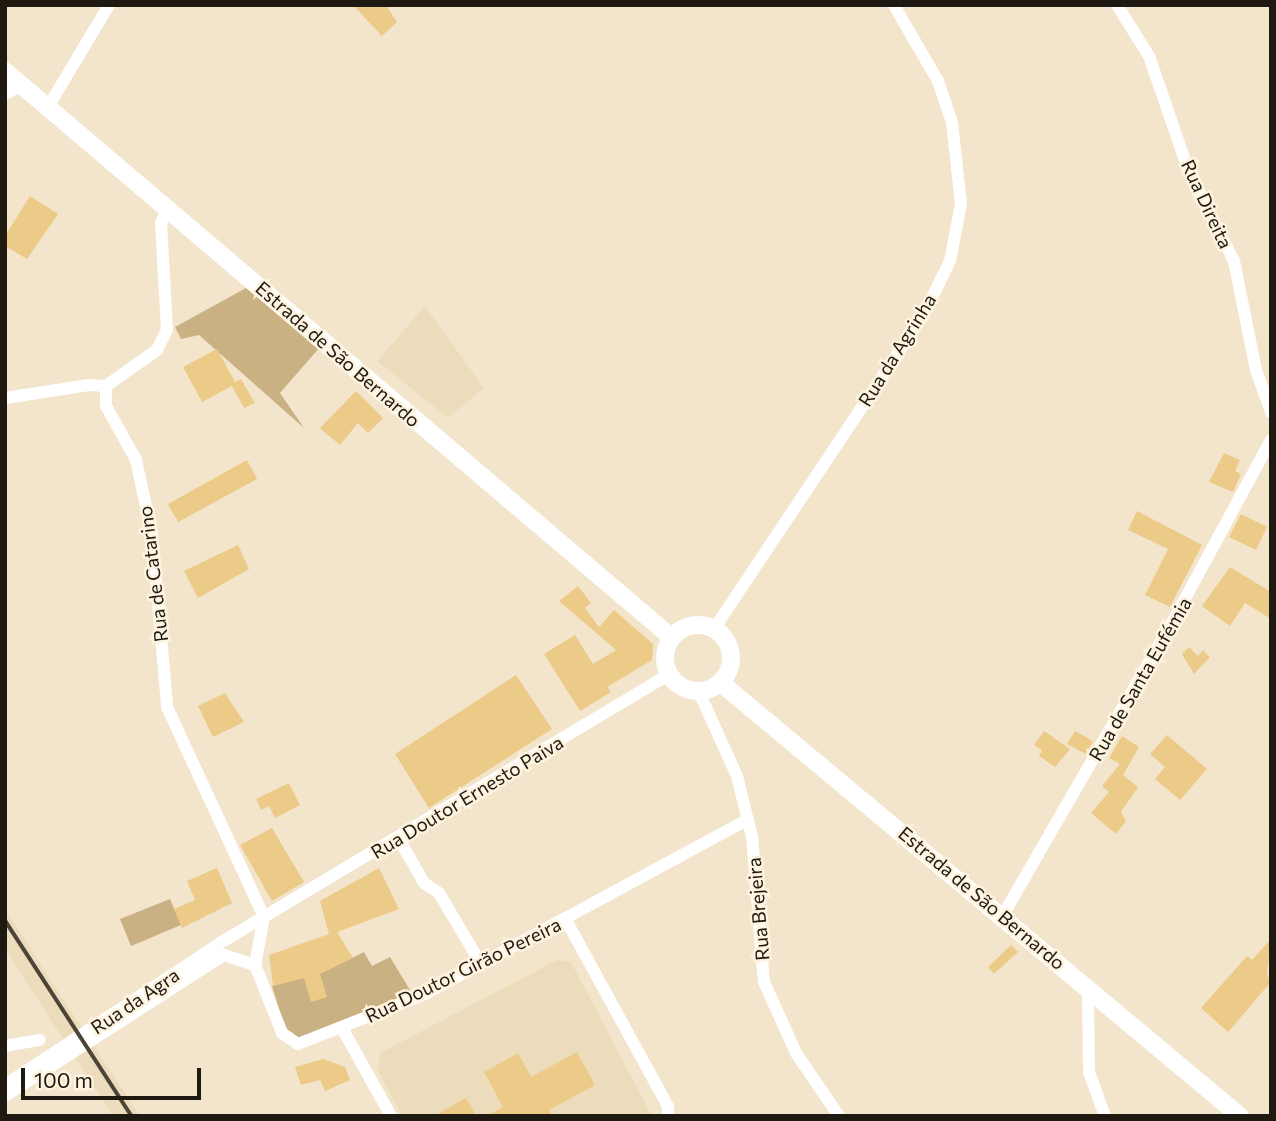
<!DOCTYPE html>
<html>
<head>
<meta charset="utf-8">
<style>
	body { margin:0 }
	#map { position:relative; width:1276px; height:1121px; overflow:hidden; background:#f3e5cc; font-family:Commissioner,sans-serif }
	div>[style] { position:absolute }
	.built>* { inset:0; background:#eddcbc }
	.green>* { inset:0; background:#cab184 }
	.building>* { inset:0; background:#ecca88 }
	.minor>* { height:12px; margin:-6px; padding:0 6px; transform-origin:6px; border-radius:6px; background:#fff }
	.secondary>* { height:18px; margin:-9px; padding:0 9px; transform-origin:9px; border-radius:9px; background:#fff }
	.secondary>.ring { margin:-9px; padding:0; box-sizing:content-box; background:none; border:18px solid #fff; border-radius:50% }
	.rail>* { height:3.5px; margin:-1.75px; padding:0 1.75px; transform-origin:1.75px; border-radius:1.75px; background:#4b4439 }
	span { translate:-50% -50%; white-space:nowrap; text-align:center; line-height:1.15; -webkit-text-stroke:5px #fef3df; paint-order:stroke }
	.street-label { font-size:19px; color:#1e1911 }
	.frame { position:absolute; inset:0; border:7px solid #1e1911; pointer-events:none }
	.scale { position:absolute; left:21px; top:1068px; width:180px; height:32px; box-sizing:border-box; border:4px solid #1e1911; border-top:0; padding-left:9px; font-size:21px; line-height:24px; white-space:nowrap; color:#1e1911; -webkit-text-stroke:5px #fef3df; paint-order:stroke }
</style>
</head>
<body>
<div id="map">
	<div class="built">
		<div style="clip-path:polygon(425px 306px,484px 388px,448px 418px,377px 361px)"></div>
		<div style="clip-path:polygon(5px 909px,55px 987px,140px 1116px,113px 1116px,5px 949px)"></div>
		<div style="clip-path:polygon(557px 960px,571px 962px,652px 1116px,402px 1116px,378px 1071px,380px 1053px)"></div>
	</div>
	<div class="green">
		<div style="clip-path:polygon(246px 288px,320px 347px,280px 393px,304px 428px,199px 335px,181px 339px,175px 327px)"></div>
		<div style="clip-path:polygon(170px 899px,181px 925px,131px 946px,120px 919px)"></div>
		<div style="clip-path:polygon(364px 952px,372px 966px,390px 957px,413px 995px,299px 1039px,287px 1035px,272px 986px,323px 972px)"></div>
	</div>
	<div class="building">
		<div style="clip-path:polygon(353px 5px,386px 5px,397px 22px,382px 36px)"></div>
		<div style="clip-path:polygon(30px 196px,58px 214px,27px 259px,5px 246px,5px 236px)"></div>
		<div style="clip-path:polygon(217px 349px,235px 382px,241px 379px,255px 403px,244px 408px,232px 386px,202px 402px,183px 367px)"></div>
		<div style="clip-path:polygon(356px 391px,383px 418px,368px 433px,358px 423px,340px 445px,320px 428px)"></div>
		<div style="clip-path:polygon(1224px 453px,1240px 460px,1235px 471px,1241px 474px,1233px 492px,1209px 482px)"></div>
		<div style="clip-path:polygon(247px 460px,257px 479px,178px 522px,168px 504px)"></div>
		<div style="clip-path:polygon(1137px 511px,1202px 545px,1170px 607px,1145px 595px,1168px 549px,1128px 530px)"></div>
		<div style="clip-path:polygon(1241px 514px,1267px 527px,1256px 550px,1229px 537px)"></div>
		<div style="clip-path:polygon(238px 545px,249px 569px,198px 598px,184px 571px)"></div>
		<div style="clip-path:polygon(1230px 567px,1271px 592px,1271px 619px,1245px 603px,1230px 626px,1202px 606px)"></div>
		<div style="clip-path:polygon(578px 586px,591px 603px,585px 608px,599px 627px,614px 610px,653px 644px,652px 660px,607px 687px,611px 692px,580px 711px,544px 654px,575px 635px,593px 664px,616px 650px,559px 601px)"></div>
		<div style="clip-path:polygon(1189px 647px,1198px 656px,1203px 650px,1210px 657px,1194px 674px,1182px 654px)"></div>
		<div style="clip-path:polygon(516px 675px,552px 729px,429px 808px,395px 754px)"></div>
		<div style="clip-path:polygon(225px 693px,244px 722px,213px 737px,198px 706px)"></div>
		<div style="clip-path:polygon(1044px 731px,1070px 749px,1055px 767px,1039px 756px,1042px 750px,1034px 745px)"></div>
		<div style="clip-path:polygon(1075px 731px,1093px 741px,1086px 754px,1067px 744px)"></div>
		<div style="clip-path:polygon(1167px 735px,1207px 769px,1180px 800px,1155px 779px,1165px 767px,1150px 754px)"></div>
		<div style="clip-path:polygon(1122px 736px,1139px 747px,1123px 775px,1138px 787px,1121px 812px,1126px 821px,1116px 834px,1091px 813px,1109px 792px,1102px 786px,1120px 764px,1109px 758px)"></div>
		<div style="clip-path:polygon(289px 783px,300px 805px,275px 818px,269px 806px,261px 810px,256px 799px)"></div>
		<div style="clip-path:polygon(272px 828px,304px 882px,272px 901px,240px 845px)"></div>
		<div style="clip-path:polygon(217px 868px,232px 903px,182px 928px,174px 909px,195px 900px,187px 881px)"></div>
		<div style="clip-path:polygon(379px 868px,399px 909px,337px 932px,353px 958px,320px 974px,327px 997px,311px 1002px,304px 978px,273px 986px,269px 955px,329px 934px,320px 901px)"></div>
		<div style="clip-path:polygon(1271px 939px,1267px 975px,1271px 982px,1228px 1032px,1201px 1008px,1247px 956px,1252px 960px)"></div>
		<div style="clip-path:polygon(1011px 945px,1018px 952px,994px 974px,988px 967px)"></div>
		<div style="clip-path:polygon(577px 1052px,595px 1085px,549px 1110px,552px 1116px,486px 1116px,503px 1107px,484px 1072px,518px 1053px,531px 1077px)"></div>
		<div style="clip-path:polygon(323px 1059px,345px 1067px,350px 1080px,325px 1091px,320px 1080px,301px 1085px,295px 1067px)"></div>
		<div style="clip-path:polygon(466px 1098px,476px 1116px,434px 1116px)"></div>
	</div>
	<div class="minor">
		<div style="left:1117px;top:5px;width:60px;rotate:57.9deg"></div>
		<div style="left:1149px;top:56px;width:123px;rotate:71deg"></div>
		<div style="left:1189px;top:172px;width:100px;rotate:63.2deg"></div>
		<div style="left:1234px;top:261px;width:111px;rotate:78.6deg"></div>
		<div style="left:1256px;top:370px;width:45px;rotate:70.3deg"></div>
		<div style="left:5px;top:94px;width:18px;rotate:-29deg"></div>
		<div style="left:48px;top:107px;width:119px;rotate:-59.1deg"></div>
		<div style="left:168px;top:207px;width:17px;rotate:114deg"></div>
		<div style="left:161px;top:223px;width:107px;rotate:86.8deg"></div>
		<div style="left:167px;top:330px;width:22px;rotate:117deg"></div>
		<div style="left:157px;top:350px;width:62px;rotate:144.8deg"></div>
		<div style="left:106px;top:386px;width:20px;rotate:90deg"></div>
		<div style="left:106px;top:406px;width:62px;rotate:60.9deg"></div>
		<div style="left:136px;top:460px;width:76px;rotate:77.8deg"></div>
		<div style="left:152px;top:534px;width:174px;rotate:85deg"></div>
		<div style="left:167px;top:707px;width:231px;rotate:65.2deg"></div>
		<div style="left:5px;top:398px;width:85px;rotate:-8.8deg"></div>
		<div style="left:89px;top:385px;width:17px;rotate:3deg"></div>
		<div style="left:714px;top:629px;width:376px;rotate:-56.3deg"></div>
		<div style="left:923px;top:316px;width:61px;rotate:-63.9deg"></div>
		<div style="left:950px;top:261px;width:58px;rotate:-79.1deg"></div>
		<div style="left:961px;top:204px;width:82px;rotate:-96.3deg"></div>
		<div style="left:952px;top:122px;width:43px;rotate:-108.9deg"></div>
		<div style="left:938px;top:81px;width:88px;rotate:-120.1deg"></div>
		<div style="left:699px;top:692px;width:92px;rotate:65.7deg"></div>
		<div style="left:737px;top:776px;width:63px;rotate:76.2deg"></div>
		<div style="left:752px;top:837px;width:145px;rotate:85.3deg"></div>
		<div style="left:764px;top:982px;width:78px;rotate:65.7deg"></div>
		<div style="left:796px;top:1053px;width:76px;rotate:55.7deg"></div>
		<div style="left:399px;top:839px;width:51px;rotate:60.4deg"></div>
		<div style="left:424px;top:883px;width:18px;rotate:34deg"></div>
		<div style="left:439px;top:893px;width:82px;rotate:59.4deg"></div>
		<div style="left:1003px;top:915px;width:354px;rotate:-60deg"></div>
		<div style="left:1180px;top:608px;width:191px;rotate:-61.6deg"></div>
		<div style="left:264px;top:917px;width:49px;rotate:100.6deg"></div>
		<div style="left:255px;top:965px;width:73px;rotate:68.3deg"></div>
		<div style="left:282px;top:1033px;width:19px;rotate:35deg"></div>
		<div style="left:298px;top:1044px;width:136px;rotate:-21.5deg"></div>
		<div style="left:425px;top:994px;width:367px;rotate:-28.4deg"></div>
		<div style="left:566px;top:920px;width:212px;rotate:61.3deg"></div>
		<div style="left:668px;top:1106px;width:10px;rotate:90deg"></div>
		<div style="left:1088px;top:989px;width:83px;rotate:89.3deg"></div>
		<div style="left:1089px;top:1072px;width:47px;rotate:70deg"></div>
		<div style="left:342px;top:1028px;width:101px;rotate:60.9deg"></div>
		<div style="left:5px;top:1046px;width:35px;rotate:-10deg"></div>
		<div style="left:5px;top:1085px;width:258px;rotate:-33.4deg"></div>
		<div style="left:220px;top:943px;width:522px;rotate:-30.89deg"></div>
		<div style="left:5px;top:1096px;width:260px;rotate:-32.8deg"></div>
		<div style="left:224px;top:955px;width:33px;rotate:18deg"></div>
	</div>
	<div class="secondary">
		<div style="left:5px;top:71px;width:874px;rotate:40.36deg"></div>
		<div class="ring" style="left:665px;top:625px;width:48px;height:48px"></div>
		<div style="left:721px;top:683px;width:676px;rotate:39.84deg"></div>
	</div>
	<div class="rail">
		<div style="left:5px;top:920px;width:234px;rotate:57.1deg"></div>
	</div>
	<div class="street-label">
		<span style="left:1207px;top:204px;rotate:65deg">Rua Direita</span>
		<span style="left:897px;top:350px;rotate:-58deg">Rua da Agrinha</span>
		<span style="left:338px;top:354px;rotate:41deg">Estrada de São Bernardo</span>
		<span style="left:153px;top:574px;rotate:-97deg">Rua de Catarino</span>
		<span style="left:1140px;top:679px;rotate:-60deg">Rua de Santa Eufémia</span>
		<span style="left:467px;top:797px;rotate:-31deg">Rua Doutor Ernesto Paiva</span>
		<span style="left:982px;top:898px;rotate:40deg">Estrada de São Bernardo</span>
		<span style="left:758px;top:909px;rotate:-95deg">Rua Brejeira</span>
		<span style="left:463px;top:970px;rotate:-26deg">Rua Doutor Girão Pereira</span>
		<span style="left:135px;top:1001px;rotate:-34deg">Rua da Agra</span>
	</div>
	<div class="frame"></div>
	<div class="scale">100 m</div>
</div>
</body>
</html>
